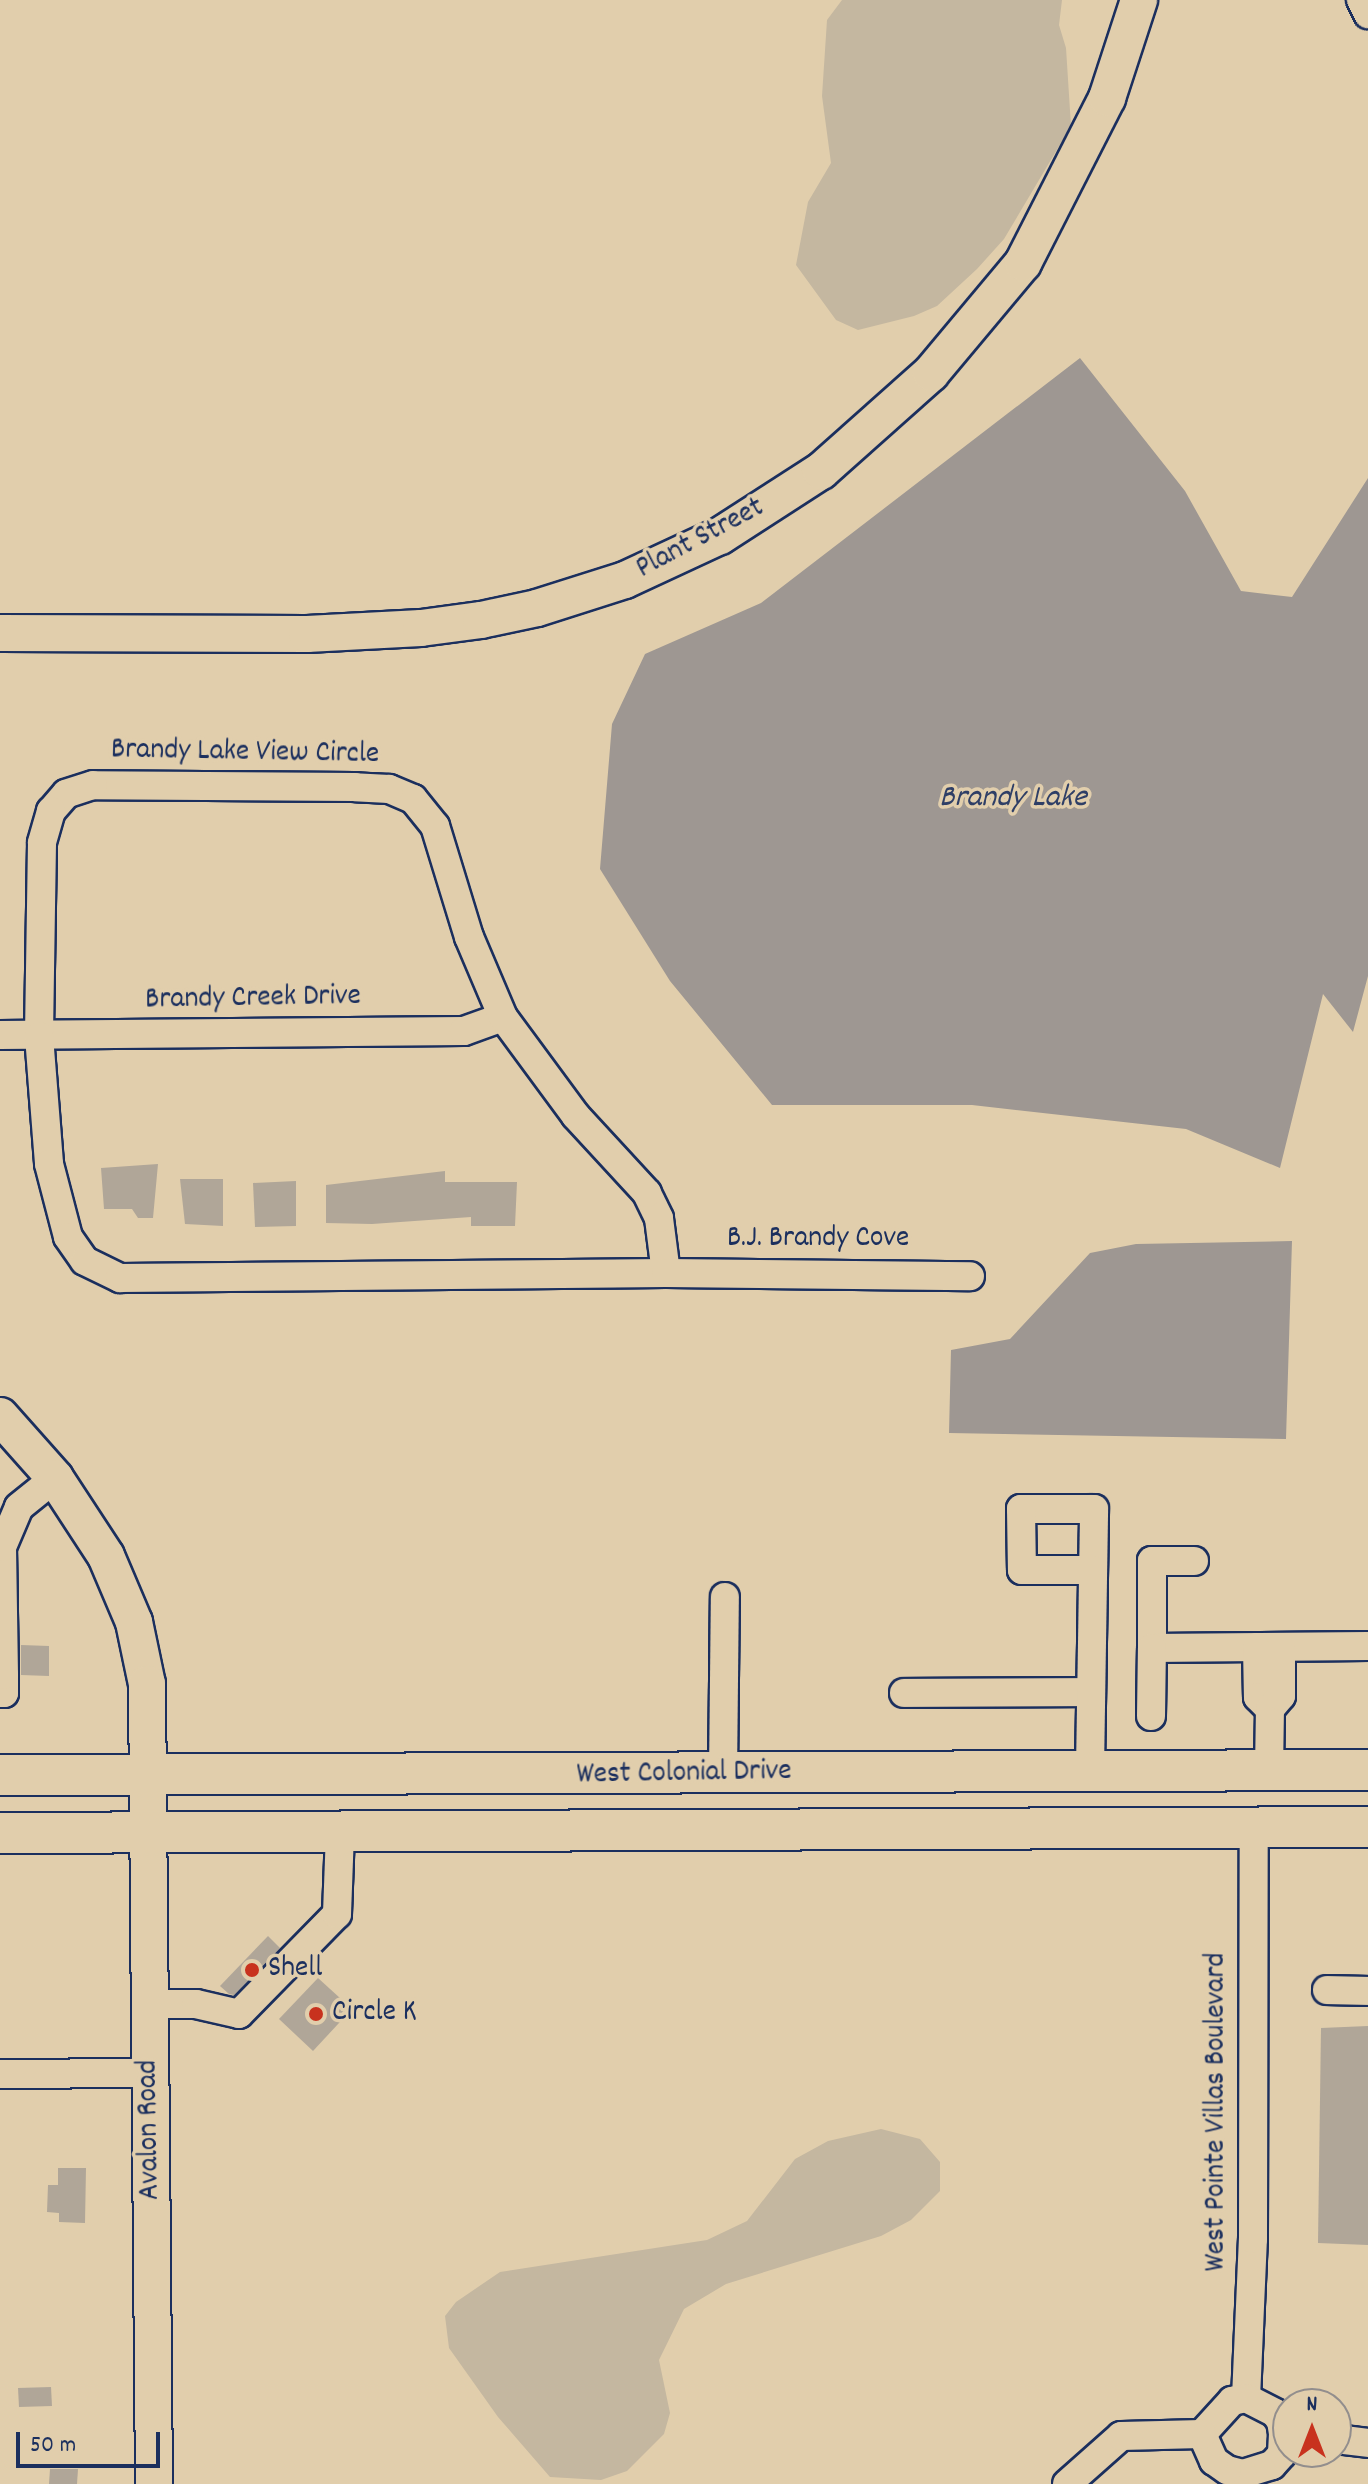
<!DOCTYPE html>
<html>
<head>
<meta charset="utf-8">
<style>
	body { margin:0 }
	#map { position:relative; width:1368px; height:2484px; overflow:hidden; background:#e1ceac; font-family:Dekko,sans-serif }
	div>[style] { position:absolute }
	.green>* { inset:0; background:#c4b7a0 }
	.water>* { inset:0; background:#9e9792 }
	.building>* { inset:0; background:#b0a698 }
	.roads { filter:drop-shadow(2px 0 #1b2f5e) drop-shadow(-2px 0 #1b2f5e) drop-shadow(0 2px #1b2f5e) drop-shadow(0 -2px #1b2f5e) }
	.minor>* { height:28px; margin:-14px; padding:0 14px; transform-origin:14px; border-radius:14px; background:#e1ceac }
	.major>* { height:36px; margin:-18px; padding:0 18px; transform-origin:18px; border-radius:18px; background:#e1ceac }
	.highway>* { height:40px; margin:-20px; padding:0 20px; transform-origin:20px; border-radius:20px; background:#e1ceac }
	.dots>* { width:22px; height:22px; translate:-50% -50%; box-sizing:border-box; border:4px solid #e1ceac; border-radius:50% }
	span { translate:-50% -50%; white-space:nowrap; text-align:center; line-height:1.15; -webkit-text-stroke:7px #e1ceac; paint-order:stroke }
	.street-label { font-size:30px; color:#1b2f5e }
	.poi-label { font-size:30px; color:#1b2f5e }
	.left { translate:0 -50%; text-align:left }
	.water-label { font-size:32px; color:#2f3f66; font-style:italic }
	.north { position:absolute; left:1272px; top:2388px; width:80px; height:80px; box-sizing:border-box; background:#e1ceac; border:2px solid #928e8d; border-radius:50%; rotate:0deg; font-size:22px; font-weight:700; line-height:32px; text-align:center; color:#1b2f5e }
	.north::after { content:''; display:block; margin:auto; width:28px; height:36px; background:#c8321e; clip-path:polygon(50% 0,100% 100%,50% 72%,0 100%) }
	.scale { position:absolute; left:16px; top:2432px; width:144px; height:36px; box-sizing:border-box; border:4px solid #1b2f5e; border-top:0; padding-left:10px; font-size:24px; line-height:28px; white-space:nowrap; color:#1b2f5e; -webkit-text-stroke:6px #e1ceac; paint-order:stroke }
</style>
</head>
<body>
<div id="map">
	<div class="green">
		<div style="clip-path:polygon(842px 0,1062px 0,1059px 25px,1066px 48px,1071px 126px,1004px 239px,977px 269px,937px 306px,914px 316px,858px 330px,836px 320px,796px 265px,808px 202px,831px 163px,822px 96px,827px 20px)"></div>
		<div style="clip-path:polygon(881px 2129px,920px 2139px,940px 2162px,940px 2191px,911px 2220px,881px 2236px,726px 2284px,684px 2309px,659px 2360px,670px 2413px,664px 2434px,627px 2471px,601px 2480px,550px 2477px,498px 2417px,449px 2348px,445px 2316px,456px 2302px,500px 2272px,707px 2240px,747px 2221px,795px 2159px,828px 2141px)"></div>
	</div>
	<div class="water">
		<div style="clip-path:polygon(1080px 358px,1185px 491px,1241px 591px,1292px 597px,1368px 478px,1368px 976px,1353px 1032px,1323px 994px,1280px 1168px,1186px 1129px,972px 1105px,772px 1105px,670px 981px,600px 869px,612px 724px,645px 654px,761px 603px)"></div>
		<div style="clip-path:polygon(1292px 1241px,1286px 1439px,949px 1433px,951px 1350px,1010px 1339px,1090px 1253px,1136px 1244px)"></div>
	</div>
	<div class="building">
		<div style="clip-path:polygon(158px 1164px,153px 1218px,138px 1218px,132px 1209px,104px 1209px,101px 1168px)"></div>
		<div style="clip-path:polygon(445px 1171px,445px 1182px,517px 1182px,515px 1226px,471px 1226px,471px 1217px,372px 1224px,326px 1223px,326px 1185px)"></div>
		<div style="clip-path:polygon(180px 1179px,223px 1179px,223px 1226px,185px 1224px)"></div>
		<div style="clip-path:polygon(296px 1181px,296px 1226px,255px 1227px,253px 1183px)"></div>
		<div style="clip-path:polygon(21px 1645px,49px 1646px,49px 1676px,21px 1675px)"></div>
		<div style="clip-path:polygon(268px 1936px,280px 1948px,234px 1995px,229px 1994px,220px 1986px)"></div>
		<div style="clip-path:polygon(318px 1978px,352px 2009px,313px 2051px,279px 2019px)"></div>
		<div style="clip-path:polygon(1368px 2026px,1368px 2245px,1318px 2243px,1321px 2028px)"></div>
		<div style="clip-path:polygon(58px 2168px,86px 2168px,85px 2223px,59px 2222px,59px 2213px,47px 2212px,48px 2185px,58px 2185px)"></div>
		<div style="clip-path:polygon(51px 2387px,52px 2406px,19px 2407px,18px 2388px)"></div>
		<div style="clip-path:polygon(50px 2469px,78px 2469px,77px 2484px,49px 2484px)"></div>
	</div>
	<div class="roads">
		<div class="minor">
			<div style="left:1361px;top:0;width:16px;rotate:63deg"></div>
			<div style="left:0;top:1035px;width:464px;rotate:-0.5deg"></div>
			<div style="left:464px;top:1031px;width:41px;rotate:-19.7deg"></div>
			<div style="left:666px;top:1273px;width:55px;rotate:-97.3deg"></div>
			<div style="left:659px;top:1218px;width:28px;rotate:-116deg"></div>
			<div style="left:647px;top:1193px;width:105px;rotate:-132.7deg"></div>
			<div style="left:576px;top:1116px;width:123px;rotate:-126.4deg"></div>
			<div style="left:503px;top:1017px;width:87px;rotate:-113deg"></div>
			<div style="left:469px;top:937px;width:116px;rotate:-107deg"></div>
			<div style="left:435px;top:826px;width:35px;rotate:-129deg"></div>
			<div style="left:413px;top:799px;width:26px;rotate:-157deg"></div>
			<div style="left:389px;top:789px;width:34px;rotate:-177deg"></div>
			<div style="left:355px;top:787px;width:262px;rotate:-179.6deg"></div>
			<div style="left:93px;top:785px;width:28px;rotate:162deg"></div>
			<div style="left:66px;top:794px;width:23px;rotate:131deg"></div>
			<div style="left:51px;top:811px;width:33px;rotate:106deg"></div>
			<div style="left:42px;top:843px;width:193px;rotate:90.9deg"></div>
			<div style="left:39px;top:1036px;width:128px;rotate:85.5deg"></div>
			<div style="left:49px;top:1164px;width:75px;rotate:75.4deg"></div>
			<div style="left:68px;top:1237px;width:29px;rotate:55deg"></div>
			<div style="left:85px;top:1261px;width:39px;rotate:26deg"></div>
			<div style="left:120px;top:1278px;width:546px;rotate:-0.52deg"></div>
			<div style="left:666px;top:1273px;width:304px;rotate:0.6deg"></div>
			<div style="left:1194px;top:1561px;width:42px;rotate:180deg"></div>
			<div style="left:1152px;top:1561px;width:87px;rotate:90deg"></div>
			<div style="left:1152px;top:1648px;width:216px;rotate:-0.5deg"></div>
			<div style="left:1257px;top:1647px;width:50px;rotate:88.9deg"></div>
			<div style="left:1258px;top:1697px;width:17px;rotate:45deg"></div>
			<div style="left:0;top:1693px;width:4px"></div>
			<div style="left:4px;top:1693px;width:18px;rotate:-90deg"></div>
			<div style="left:4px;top:1675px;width:128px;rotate:-90.9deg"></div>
			<div style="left:2px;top:1547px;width:43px;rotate:-67deg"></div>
			<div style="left:19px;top:1507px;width:46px;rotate:-38.9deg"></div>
			<div style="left:904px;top:1693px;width:186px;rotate:-0.3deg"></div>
			<div style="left:1151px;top:1716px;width:68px;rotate:-89.2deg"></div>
			<div style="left:1090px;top:1770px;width:261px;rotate:-89.1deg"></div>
			<div style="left:1094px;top:1509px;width:73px;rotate:180deg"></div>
			<div style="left:1021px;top:1509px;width:61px;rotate:89.1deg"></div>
			<div style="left:1022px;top:1570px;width:70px"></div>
			<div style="left:1269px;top:1771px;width:62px;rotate:-89.1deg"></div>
			<div style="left:1270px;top:1709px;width:17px;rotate:-50deg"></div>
			<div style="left:1281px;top:1696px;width:49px;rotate:-90deg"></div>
			<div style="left:723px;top:1775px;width:178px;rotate:-89.4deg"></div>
			<div style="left:1327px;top:1990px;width:41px;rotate:1.4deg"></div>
			<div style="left:148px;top:2004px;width:48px"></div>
			<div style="left:196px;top:2004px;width:44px;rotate:13.1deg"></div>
			<div style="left:239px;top:2014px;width:140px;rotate:-45.6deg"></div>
			<div style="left:337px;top:1914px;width:80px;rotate:-87.9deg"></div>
			<div style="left:0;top:2074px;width:151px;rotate:-0.4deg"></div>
			<div style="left:1246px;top:2398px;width:159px;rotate:-87.5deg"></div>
			<div style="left:1253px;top:2239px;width:412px;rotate:-89.9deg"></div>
			<div style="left:1246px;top:2398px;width:33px;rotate:27deg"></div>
			<div style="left:1275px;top:2413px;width:10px;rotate:53deg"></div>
			<div style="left:1281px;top:2421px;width:13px;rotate:81deg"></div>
			<div style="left:1283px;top:2434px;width:20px;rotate:93deg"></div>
			<div style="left:1282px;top:2454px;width:15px;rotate:132deg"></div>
			<div style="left:1272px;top:2465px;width:30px;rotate:163deg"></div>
			<div style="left:1243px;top:2474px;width:16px;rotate:-166deg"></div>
			<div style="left:1227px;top:2470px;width:16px;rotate:-145deg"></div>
			<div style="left:1214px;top:2461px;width:30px;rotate:-114deg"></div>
			<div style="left:1202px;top:2434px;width:45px;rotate:-47.7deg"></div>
			<div style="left:1232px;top:2401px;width:14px;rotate:-12deg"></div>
			<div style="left:1336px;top:2439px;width:32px;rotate:7deg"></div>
			<div style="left:1067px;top:2484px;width:72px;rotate:-41.6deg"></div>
			<div style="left:1121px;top:2436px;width:81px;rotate:-1.4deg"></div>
		</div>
		<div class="major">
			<div style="left:0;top:633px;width:307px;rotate:0.2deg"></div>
			<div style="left:307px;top:634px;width:114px;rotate:-3deg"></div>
			<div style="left:421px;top:628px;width:61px;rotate:-7.6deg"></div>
			<div style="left:481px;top:620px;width:57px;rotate:-12.1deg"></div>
			<div style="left:537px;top:608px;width:92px;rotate:-17.7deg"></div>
			<div style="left:625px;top:580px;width:105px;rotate:-24.9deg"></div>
			<div style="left:720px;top:536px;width:120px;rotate:-32.8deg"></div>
			<div style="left:821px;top:471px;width:147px;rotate:-41.7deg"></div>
			<div style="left:931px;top:373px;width:143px;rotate:-50.1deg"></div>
			<div style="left:1023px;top:263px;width:185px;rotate:-63deg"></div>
			<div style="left:1107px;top:98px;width:103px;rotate:-71.9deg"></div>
			<div style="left:0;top:1416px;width:83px;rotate:48.4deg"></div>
			<div style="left:55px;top:1478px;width:93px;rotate:56.8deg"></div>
			<div style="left:106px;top:1556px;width:72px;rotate:67deg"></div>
			<div style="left:134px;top:1622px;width:63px;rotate:78.2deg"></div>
			<div style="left:147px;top:1684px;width:800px;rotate:89.5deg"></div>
		</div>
		<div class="highway">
			<div style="left:0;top:1775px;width:1368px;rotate:-0.21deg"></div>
			<div style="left:0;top:1833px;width:1368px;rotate:-0.25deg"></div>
		</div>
	</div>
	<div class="dots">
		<div style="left:252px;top:1970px;background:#c8321e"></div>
		<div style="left:316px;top:2014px;background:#c8321e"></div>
	</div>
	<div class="street-label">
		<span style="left:701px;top:540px;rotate:-28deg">Plant Street</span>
		<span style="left:245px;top:754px;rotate:1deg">Brandy Lake View Circle</span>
		<span style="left:253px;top:1000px;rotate:-1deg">Brandy Creek Drive</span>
		<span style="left:818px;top:1240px">B.J. Brandy Cove</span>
		<span style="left:684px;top:1775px;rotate:-1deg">West Colonial Drive</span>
		<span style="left:1218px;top:2112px;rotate:-90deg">West Pointe Villas Boulevard</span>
		<span style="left:151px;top:2130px;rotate:-91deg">Avalon Road</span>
	</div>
	<div class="poi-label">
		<span class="left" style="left:268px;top:1970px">Shell</span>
		<span class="left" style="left:332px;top:2014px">Circle K</span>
	</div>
	<div class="water-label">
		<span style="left:1013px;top:799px">Brandy Lake</span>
	</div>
	<div class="north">N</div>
	<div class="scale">50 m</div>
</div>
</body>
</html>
